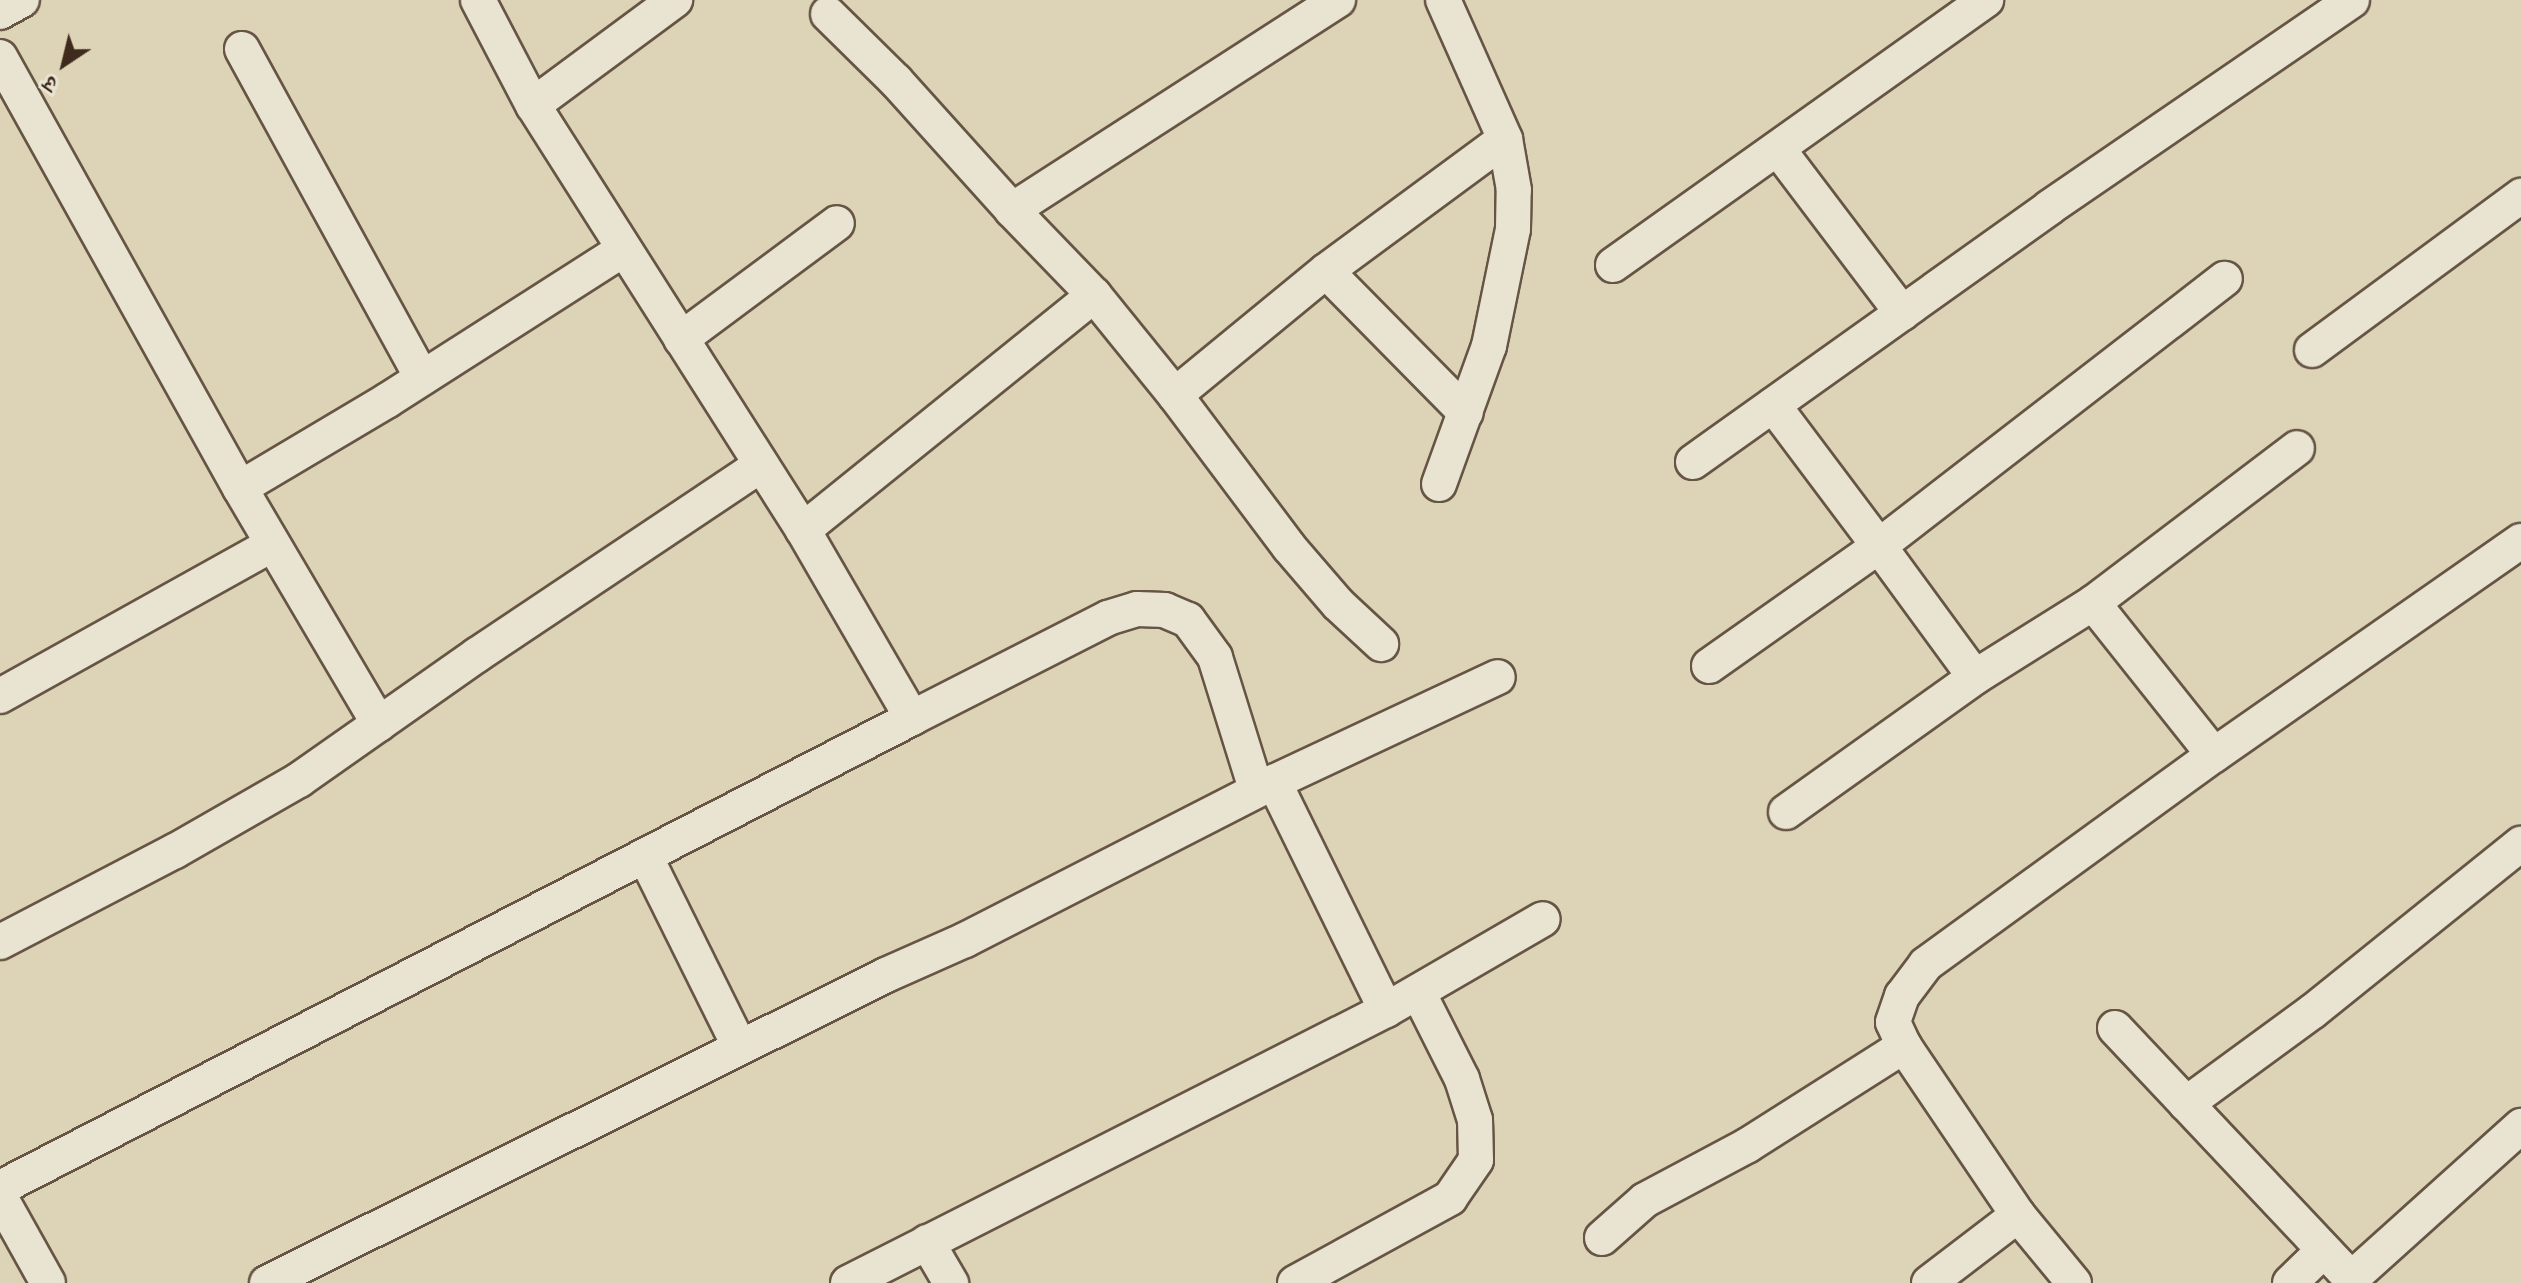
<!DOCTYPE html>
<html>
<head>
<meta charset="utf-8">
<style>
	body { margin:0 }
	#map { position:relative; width:2521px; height:1283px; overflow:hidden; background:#ddd4b8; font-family:"EB Garamond","Noto Serif Devanagari",serif }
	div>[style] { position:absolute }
	.roads { filter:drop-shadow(2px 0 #654) drop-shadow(-2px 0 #654) drop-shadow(0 2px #654) drop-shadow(0 -2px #654) }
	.street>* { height:34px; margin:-17px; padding:0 17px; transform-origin:17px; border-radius:17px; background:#e9e3d1 }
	span { translate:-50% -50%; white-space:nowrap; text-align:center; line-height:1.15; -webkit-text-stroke:6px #e9e3d1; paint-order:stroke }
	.north { position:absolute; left:24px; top:24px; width:80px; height:80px; -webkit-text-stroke:6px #e9e3d1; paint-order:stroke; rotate:215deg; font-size:22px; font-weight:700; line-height:32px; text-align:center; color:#3f2b1d }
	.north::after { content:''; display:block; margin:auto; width:28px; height:36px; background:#3f2b1d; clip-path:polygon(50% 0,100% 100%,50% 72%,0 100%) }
</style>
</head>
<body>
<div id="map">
	<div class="roads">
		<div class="street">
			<div style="left:478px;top:0;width:119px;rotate:62.4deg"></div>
			<div style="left:533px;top:105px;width:504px;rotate:57.57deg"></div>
			<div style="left:0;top:12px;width:25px;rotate:-29deg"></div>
			<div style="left:828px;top:14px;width:95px;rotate:44.6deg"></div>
			<div style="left:896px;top:81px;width:173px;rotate:48deg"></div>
			<div style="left:242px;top:49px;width:375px;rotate:61.3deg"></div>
			<div style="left:0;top:57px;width:493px;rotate:60.9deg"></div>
			<div style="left:240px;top:488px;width:274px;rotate:59.5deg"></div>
			<div style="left:533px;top:105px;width:177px;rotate:-36.5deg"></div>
			<div style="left:1778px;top:149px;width:206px;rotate:52.9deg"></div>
			<div style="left:1613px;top:265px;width:458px;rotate:-35.4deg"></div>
			<div style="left:1326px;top:271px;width:199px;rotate:45.4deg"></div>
			<div style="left:1094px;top:295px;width:129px;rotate:51deg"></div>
			<div style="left:1175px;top:395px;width:190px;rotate:53.1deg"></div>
			<div style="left:1289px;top:547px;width:75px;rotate:49.3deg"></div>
			<div style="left:1338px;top:604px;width:59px;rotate:42.9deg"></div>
			<div style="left:681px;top:339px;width:194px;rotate:-36.6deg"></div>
			<div style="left:2312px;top:350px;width:260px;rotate:-36.4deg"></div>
			<div style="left:1175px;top:395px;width:195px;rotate:-39.4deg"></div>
			<div style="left:1326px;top:271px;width:222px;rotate:-36.4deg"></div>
			<div style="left:1773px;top:405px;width:176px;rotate:53.1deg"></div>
			<div style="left:1879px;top:546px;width:437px;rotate:-37.7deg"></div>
			<div style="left:1693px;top:462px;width:439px;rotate:-35.5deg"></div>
			<div style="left:2050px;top:207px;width:366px;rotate:-34.4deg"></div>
			<div style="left:1439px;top:484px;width:147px;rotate:-70.1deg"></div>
			<div style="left:1489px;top:346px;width:119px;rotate:-78.4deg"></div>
			<div style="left:1513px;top:229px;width:39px;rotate:-89deg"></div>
			<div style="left:1514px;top:190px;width:52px;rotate:-100deg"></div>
			<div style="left:1505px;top:139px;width:152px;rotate:-114deg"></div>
			<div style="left:240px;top:488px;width:172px;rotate:-30.7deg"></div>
			<div style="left:388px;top:400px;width:280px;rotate:-32.6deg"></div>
			<div style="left:2093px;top:603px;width:256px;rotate:-37.2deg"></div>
			<div style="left:1709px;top:666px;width:208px;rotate:-35.2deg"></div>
			<div style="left:1879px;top:546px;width:162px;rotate:53.8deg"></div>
			<div style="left:1975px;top:677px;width:139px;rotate:-32.1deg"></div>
			<div style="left:2093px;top:603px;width:194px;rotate:51.5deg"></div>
			<div style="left:0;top:696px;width:312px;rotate:-29.1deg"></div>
			<div style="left:1274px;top:782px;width:247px;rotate:-25.1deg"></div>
			<div style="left:1256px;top:789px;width:138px;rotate:-107.3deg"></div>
			<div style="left:1215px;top:657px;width:46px;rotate:-126.1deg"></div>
			<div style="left:1188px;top:620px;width:25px;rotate:-157deg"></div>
			<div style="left:1165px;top:610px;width:28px;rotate:-178deg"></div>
			<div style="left:1137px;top:609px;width:30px;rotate:163deg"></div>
			<div style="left:1108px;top:618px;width:220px;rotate:153deg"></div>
			<div style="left:912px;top:718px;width:217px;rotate:-120.1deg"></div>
			<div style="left:803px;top:530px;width:374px;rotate:-38.9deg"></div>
			<div style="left:1094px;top:295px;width:118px;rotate:-134deg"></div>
			<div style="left:1012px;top:210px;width:388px;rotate:-32.8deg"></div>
			<div style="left:1786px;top:812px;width:232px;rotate:-35.5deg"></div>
			<div style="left:645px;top:856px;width:213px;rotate:63.6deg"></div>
			<div style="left:0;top:942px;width:197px;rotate:-27.5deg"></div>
			<div style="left:175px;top:851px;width:143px;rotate:-29.8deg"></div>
			<div style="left:299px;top:780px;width:218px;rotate:-35.1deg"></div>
			<div style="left:477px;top:655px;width:342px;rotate:-33.8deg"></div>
			<div style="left:2115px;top:1028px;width:350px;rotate:46.7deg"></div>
			<div style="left:2186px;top:1104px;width:157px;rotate:-36.2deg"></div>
			<div style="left:2313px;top:1011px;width:267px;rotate:-38.8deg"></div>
			<div style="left:0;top:1188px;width:1026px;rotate:-27.26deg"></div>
			<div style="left:0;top:1197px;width:98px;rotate:60.8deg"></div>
			<div style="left:1602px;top:1238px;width:57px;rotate:-41.5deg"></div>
			<div style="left:1645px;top:1200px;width:117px;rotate:-28.1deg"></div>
			<div style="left:1748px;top:1145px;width:185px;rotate:-32.4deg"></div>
			<div style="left:927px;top:1242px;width:48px;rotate:59.7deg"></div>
			<div style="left:2351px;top:1279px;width:229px;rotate:-42deg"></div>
			<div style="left:267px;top:1283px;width:691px;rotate:-26.45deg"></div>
			<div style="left:886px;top:975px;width:86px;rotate:-23.9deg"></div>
			<div style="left:965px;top:940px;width:347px;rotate:-27.1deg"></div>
			<div style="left:1274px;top:782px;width:254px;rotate:63.8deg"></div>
			<div style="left:848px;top:1283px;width:603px;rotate:-26.9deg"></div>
			<div style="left:1386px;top:1010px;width:181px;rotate:-30.1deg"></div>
			<div style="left:1295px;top:1283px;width:177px;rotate:-28.7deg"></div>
			<div style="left:1450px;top:1198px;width:46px;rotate:-55.6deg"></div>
			<div style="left:1476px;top:1160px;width:40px;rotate:-91.4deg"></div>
			<div style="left:1475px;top:1120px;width:43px;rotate:-107.6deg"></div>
			<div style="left:1462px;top:1079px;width:97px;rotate:-116.8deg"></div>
			<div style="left:1929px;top:1283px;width:112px;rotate:-37.4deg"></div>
			<div style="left:2074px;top:1283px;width:88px;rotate:-129.5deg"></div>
			<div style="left:2018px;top:1215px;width:204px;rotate:-124deg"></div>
			<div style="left:1904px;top:1046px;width:26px;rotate:-115deg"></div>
			<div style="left:1893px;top:1022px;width:28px;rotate:-71deg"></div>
			<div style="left:1902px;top:996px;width:40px;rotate:-53deg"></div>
			<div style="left:1926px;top:964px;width:356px;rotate:-36deg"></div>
			<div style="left:2214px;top:755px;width:374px;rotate:-34.9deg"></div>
			<div style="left:2290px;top:1283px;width:47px;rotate:-44.1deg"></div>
		</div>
	</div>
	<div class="north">उ</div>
</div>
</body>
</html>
